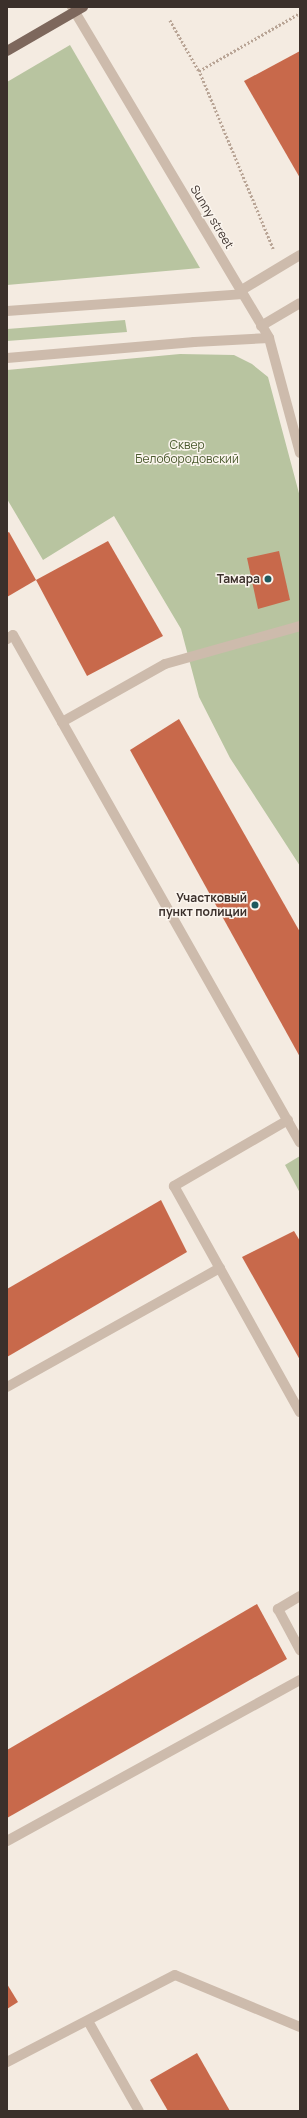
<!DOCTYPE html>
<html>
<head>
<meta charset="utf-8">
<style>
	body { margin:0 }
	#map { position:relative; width:307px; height:2118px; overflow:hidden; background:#f4ebe1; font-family:Manrope,sans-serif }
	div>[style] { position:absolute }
	.green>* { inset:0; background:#b8c4a0 }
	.building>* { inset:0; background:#c8694b }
	.path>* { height:2.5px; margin-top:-1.25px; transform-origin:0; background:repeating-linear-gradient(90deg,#b9a596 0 2px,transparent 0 4px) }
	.minor>* { height:10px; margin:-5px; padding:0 5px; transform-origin:5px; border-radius:5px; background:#cdbbac }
	.major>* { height:10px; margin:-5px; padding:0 5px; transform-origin:5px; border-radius:5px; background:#7d675c }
	.dots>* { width:11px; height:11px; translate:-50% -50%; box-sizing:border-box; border:2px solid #fbf5ee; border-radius:50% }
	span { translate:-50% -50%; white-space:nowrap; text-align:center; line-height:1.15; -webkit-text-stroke:3px #fbf5ee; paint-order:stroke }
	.street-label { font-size:12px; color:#3b302b }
	.park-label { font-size:12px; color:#4a5a2e }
	.poi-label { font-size:12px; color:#3b302b; font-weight:700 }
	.right { translate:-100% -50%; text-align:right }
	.frame { position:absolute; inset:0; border:8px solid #3b302b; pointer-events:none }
</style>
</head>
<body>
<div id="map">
	<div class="green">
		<div style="clip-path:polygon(70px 45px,200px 268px,7px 285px,7px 82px)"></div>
		<div style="clip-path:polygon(125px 320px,127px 332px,7px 341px,7px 329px)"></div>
		<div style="clip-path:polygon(180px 354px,234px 355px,252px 364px,268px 377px,300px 497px,300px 866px,230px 758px,199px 697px,181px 629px,114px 516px,43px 560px,7px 499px,7px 370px)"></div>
		<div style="clip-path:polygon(300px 1156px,300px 1193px,285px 1165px)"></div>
	</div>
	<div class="building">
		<div style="clip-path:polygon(300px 51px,300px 178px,244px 81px)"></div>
		<div style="clip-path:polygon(9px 532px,36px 580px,7px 597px,7px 533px)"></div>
		<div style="clip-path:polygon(108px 541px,163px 636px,87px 676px,36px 580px)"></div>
		<div style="clip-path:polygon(279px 551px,290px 600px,258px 609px,247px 558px)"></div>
		<div style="clip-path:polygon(179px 719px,300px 932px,300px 1057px,130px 750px)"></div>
		<div style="clip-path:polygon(161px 1200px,187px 1252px,7px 1357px,7px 1289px)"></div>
		<div style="clip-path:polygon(294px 1231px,300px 1241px,300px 1360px,242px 1257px)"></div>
		<div style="clip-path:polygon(257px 1604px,287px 1659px,7px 1818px,7px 1750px)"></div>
		<div style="clip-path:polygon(7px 1984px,18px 2002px,7px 2009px)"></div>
		<div style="clip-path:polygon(197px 2053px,230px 2111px,168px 2111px,150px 2080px)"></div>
	</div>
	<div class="path">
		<div style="left:170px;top:20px;width:59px;rotate:60.4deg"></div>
		<div style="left:273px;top:249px;width:193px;rotate:-112.6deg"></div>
		<div style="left:199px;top:71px;width:116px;rotate:-29.9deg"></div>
	</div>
	<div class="minor">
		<div style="left:72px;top:7px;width:385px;rotate:59.2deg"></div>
		<div style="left:269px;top:338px;width:119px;rotate:74.9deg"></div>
		<div style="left:240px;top:291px;width:70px;rotate:-31deg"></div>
		<div style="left:7px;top:311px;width:236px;rotate:-4.1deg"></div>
		<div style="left:261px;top:326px;width:45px;rotate:-30.5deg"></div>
		<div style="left:7px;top:358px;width:188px;rotate:-4.9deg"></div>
		<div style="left:194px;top:342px;width:75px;rotate:-3.1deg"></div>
		<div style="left:7px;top:639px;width:7px;rotate:-34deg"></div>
		<div style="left:13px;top:635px;width:100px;rotate:60.6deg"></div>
		<div style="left:62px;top:722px;width:118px;rotate:-29.4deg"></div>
		<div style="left:165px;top:664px;width:140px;rotate:-15.7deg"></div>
		<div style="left:62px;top:722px;width:483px;rotate:60.5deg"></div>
		<div style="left:288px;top:1120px;width:132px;rotate:149.9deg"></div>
		<div style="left:174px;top:1186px;width:259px;rotate:60.9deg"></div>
		<div style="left:7px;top:1387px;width:244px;rotate:-29.2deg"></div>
		<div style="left:300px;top:1596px;width:26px;rotate:149deg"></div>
		<div style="left:278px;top:1609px;width:47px;rotate:61.8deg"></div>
		<div style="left:7px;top:1841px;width:334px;rotate:-28.8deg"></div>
		<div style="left:88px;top:2021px;width:103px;rotate:60.5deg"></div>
		<div style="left:7px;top:2062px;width:189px;rotate:-27.4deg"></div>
		<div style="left:175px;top:1975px;width:135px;rotate:22.6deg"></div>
	</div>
	<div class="major">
		<div style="left:7px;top:51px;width:88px;rotate:-30.1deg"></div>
	</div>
	<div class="dots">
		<div style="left:268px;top:579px;background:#1f5a5e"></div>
		<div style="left:255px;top:905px;background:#1f5a5e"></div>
	</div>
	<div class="street-label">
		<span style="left:212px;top:217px;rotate:59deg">Sunny street</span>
	</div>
	<div class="park-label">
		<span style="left:187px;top:452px">Сквер<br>Белобородовский</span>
	</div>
	<div class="poi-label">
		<span class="right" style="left:260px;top:579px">Тамара</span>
		<span class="right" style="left:247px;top:905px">Участковый<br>пункт полиции</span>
	</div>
	<div class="frame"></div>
</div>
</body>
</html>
